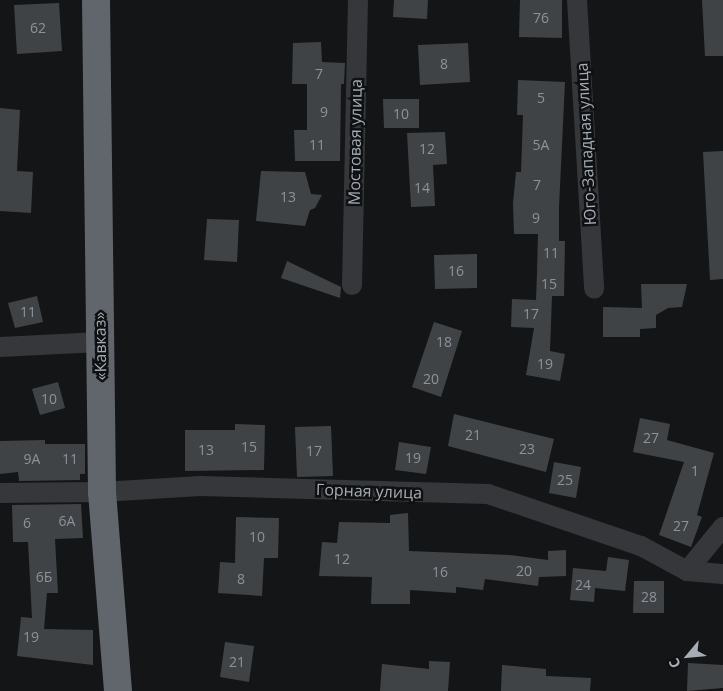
<!DOCTYPE html>
<html>
<head>
<meta charset="utf-8">
<style>
	body { margin:0 }
	#map { position:relative; width:723px; height:691px; overflow:hidden; background:#141516; font-family:"Open Sans",sans-serif }
	div>[style] { position:absolute }
	.building>* { inset:0; background:#404346 }
	.minor>* { height:20px; margin:-10px; padding:0 10px; transform-origin:10px; border-radius:10px; background:#35373b }
	.highway>* { height:28px; margin:-14px; padding:0 14px; transform-origin:14px; border-radius:14px; background:#61666d }
	span { translate:-50% -50%; white-space:nowrap; text-align:center; line-height:1.15; -webkit-text-stroke:5px #0f1011; paint-order:stroke }
	.number-label { font-size:14px; color:#8c929b }
	.number-label span { -webkit-text-stroke-width:0 }
	.street-label { font-size:16px; color:#a6adb7 }
	.north { position:absolute; left:663px; top:631px; width:50px; height:50px; -webkit-text-stroke:4px #0f1011; paint-order:stroke; rotate:242deg; font-size:14px; font-weight:700; line-height:20px; text-align:center; color:#a6adb7 }
	.north::after { content:''; display:block; margin:auto; width:18px; height:22px; background:#a6adb7; clip-path:polygon(50% 0,100% 100%,50% 72%,0 100%) }
</style>
</head>
<body>
<div id="map">
	<div class="building">
		<div style="clip-path:polygon(394px 0,428px 0,427px 19px,393px 17px)"></div>
		<div style="clip-path:polygon(520px 0,562px 0,562px 38px,519px 37px)"></div>
		<div style="clip-path:polygon(702px 0,723px 0,723px 56px,705px 56px)"></div>
		<div style="clip-path:polygon(59px 3px,62px 51px,17px 54px,14px 5px)"></div>
		<div style="clip-path:polygon(321px 42px,322px 62px,345px 63px,344px 84px,341px 84px,340px 161px,295px 161px,294px 130px,307px 130px,307px 84px,292px 84px,293px 43px)"></div>
		<div style="clip-path:polygon(468px 43px,470px 82px,420px 85px,418px 45px)"></div>
		<div style="clip-path:polygon(518px 80px,565px 82px,559px 207px,559px 241px,565px 241px,564px 296px,552px 296px,550px 351px,565px 354px,560px 381px,526px 375px,534px 328px,511px 327px,512px 299px,536px 300px,537px 273px,538px 234px,514px 234px,513px 203px,516px 172px,521px 172px,523px 115px,517px 115px)"></div>
		<div style="clip-path:polygon(383px 99px,419px 99px,419px 128px,384px 128px)"></div>
		<div style="clip-path:polygon(0 108px,20px 110px,17px 171px,33px 172px,31px 213px,0 211px)"></div>
		<div style="clip-path:polygon(445px 132px,447px 164px,433px 165px,435px 206px,411px 207px,407px 133px)"></div>
		<div style="clip-path:polygon(723px 151px,723px 279px,710px 280px,703px 152px)"></div>
		<div style="clip-path:polygon(261px 171px,305px 172px,311px 194px,322px 195px,315px 208px,310px 210px,305px 226px,256px 221px)"></div>
		<div style="clip-path:polygon(207px 219px,239px 220px,237px 262px,204px 260px)"></div>
		<div style="clip-path:polygon(477px 254px,477px 288px,435px 289px,434px 255px)"></div>
		<div style="clip-path:polygon(287px 261px,341px 287px,340px 298px,281px 278px)"></div>
		<div style="clip-path:polygon(641px 284px,687px 284px,682px 307px,668px 308px,656px 315px,656px 328px,640px 329px,640px 337px,603px 337px,603px 307px,642px 308px)"></div>
		<div style="clip-path:polygon(37px 296px,43px 322px,15px 328px,8px 303px)"></div>
		<div style="clip-path:polygon(434px 322px,462px 331px,441px 397px,412px 387px)"></div>
		<div style="clip-path:polygon(58px 382px,65px 408px,40px 415px,32px 389px)"></div>
		<div style="clip-path:polygon(454px 414px,554px 439px,546px 472px,448px 446px)"></div>
		<div style="clip-path:polygon(640px 418px,670px 424px,667px 440px,714px 453px,697px 515px,702px 517px,691px 547px,659px 535px,684px 462px,633px 452px)"></div>
		<div style="clip-path:polygon(235px 424px,265px 425px,264px 470px,185px 471px,185px 430px,235px 430px)"></div>
		<div style="clip-path:polygon(331px 426px,333px 476px,297px 477px,295px 427px)"></div>
		<div style="clip-path:polygon(45px 440px,45px 444px,85px 444px,85px 474px,80px 474px,80px 480px,19px 481px,18px 472px,0 474px,0 441px)"></div>
		<div style="clip-path:polygon(399px 442px,431px 447px,426px 474px,395px 470px)"></div>
		<div style="clip-path:polygon(554px 462px,581px 467px,576px 498px,549px 493px)"></div>
		<div style="clip-path:polygon(81px 504px,83px 538px,55px 539px,58px 593px,47px 593px,44px 629px,93px 630px,93px 665px,17px 656px,21px 617px,32px 618px,28px 542px,13px 542px,12px 505px)"></div>
		<div style="clip-path:polygon(408px 513px,409px 551px,510px 555px,548px 560px,548px 551px,566px 550px,566px 576px,539px 577px,538px 586px,485px 579px,483px 590px,456px 587px,456px 593px,410px 590px,410px 604px,371px 604px,372px 577px,319px 576px,322px 542px,337px 543px,339px 522px,390px 523px,390px 515px)"></div>
		<div style="clip-path:polygon(236px 517px,279px 518px,278px 558px,264px 558px,262px 596px,218px 593px,220px 562px,235px 563px)"></div>
		<div style="clip-path:polygon(608px 557px,629px 560px,625px 591px,595px 588px,594px 602px,570px 600px,573px 568px,606px 571px)"></div>
		<div style="clip-path:polygon(634px 581px,664px 581px,664px 613px,633px 613px)"></div>
		<div style="clip-path:polygon(225px 642px,254px 646px,249px 682px,220px 677px)"></div>
		<div style="clip-path:polygon(429px 661px,450px 662px,448px 691px,380px 691px,382px 664px,429px 669px)"></div>
		<div style="clip-path:polygon(688px 663px,723px 665px,723px 688px,687px 691px)"></div>
		<div style="clip-path:polygon(502px 665px,546px 669px,546px 676px,591px 678px,590px 691px,501px 691px)"></div>
	</div>
	<div class="minor">
		<div style="left:577px;top:0;width:289px;rotate:86.6deg"></div>
		<div style="left:352px;top:285px;width:285px;rotate:-88.8deg"></div>
		<div style="left:0;top:347px;width:100px;rotate:-2.9deg"></div>
		<div style="left:0;top:493px;width:102px;rotate:-0.6deg"></div>
		<div style="left:102px;top:492px;width:98px;rotate:-3.5deg"></div>
		<div style="left:200px;top:486px;width:288px;rotate:1.6deg"></div>
		<div style="left:488px;top:494px;width:162px;rotate:18.8deg"></div>
		<div style="left:641px;top:546px;width:52px;rotate:28.5deg"></div>
		<div style="left:687px;top:571px;width:36px;rotate:5deg"></div>
		<div style="left:687px;top:571px;width:57px;rotate:-50.7deg"></div>
	</div>
	<div class="highway">
		<div style="left:96px;top:0;width:492px;rotate:89.3deg"></div>
		<div style="left:102px;top:492px;width:200px;rotate:85.4deg"></div>
	</div>
	<div class="number-label">
		<span style="left:541px;top:18px">76</span>
		<span style="left:38px;top:28px">62</span>
		<span style="left:444px;top:64px">8</span>
		<span style="left:319px;top:74px">7</span>
		<span style="left:541px;top:98px">5</span>
		<span style="left:324px;top:112px">9</span>
		<span style="left:401px;top:114px">10</span>
		<span style="left:317px;top:145px">11</span>
		<span style="left:541px;top:145px">5А</span>
		<span style="left:427px;top:149px">12</span>
		<span style="left:537px;top:185px">7</span>
		<span style="left:422px;top:188px">14</span>
		<span style="left:288px;top:197px">13</span>
		<span style="left:536px;top:218px">9</span>
		<span style="left:551px;top:253px">11</span>
		<span style="left:456px;top:271px">16</span>
		<span style="left:549px;top:284px">15</span>
		<span style="left:28px;top:312px">11</span>
		<span style="left:531px;top:314px">17</span>
		<span style="left:444px;top:342px">18</span>
		<span style="left:545px;top:364px">19</span>
		<span style="left:431px;top:379px">20</span>
		<span style="left:49px;top:399px">10</span>
		<span style="left:473px;top:435px">21</span>
		<span style="left:651px;top:438px">27</span>
		<span style="left:249px;top:447px">15</span>
		<span style="left:527px;top:449px">23</span>
		<span style="left:206px;top:450px">13</span>
		<span style="left:314px;top:451px">17</span>
		<span style="left:413px;top:458px">19</span>
		<span style="left:32px;top:459px">9А</span>
		<span style="left:70px;top:459px">11</span>
		<span style="left:695px;top:471px">1</span>
		<span style="left:565px;top:480px">25</span>
		<span style="left:67px;top:521px">6А</span>
		<span style="left:27px;top:523px">6</span>
		<span style="left:681px;top:526px">27</span>
		<span style="left:257px;top:537px">10</span>
		<span style="left:342px;top:559px">12</span>
		<span style="left:524px;top:571px">20</span>
		<span style="left:440px;top:572px">16</span>
		<span style="left:44px;top:577px">6Б</span>
		<span style="left:241px;top:579px">8</span>
		<span style="left:583px;top:585px">24</span>
		<span style="left:649px;top:597px">28</span>
		<span style="left:31px;top:637px">19</span>
		<span style="left:237px;top:662px">21</span>
	</div>
	<div class="street-label">
		<span style="left:355px;top:142px;rotate:-89deg">Мостовая улица</span>
		<span style="left:586px;top:144px;rotate:-93deg">Юго-Западная улица</span>
		<span style="left:100px;top:346px;rotate:-91deg">«Кавказ»</span>
		<span style="left:369px;top:491px;rotate:2deg">Горная улица</span>
	</div>
	<div class="north">С</div>
</div>
</body>
</html>
